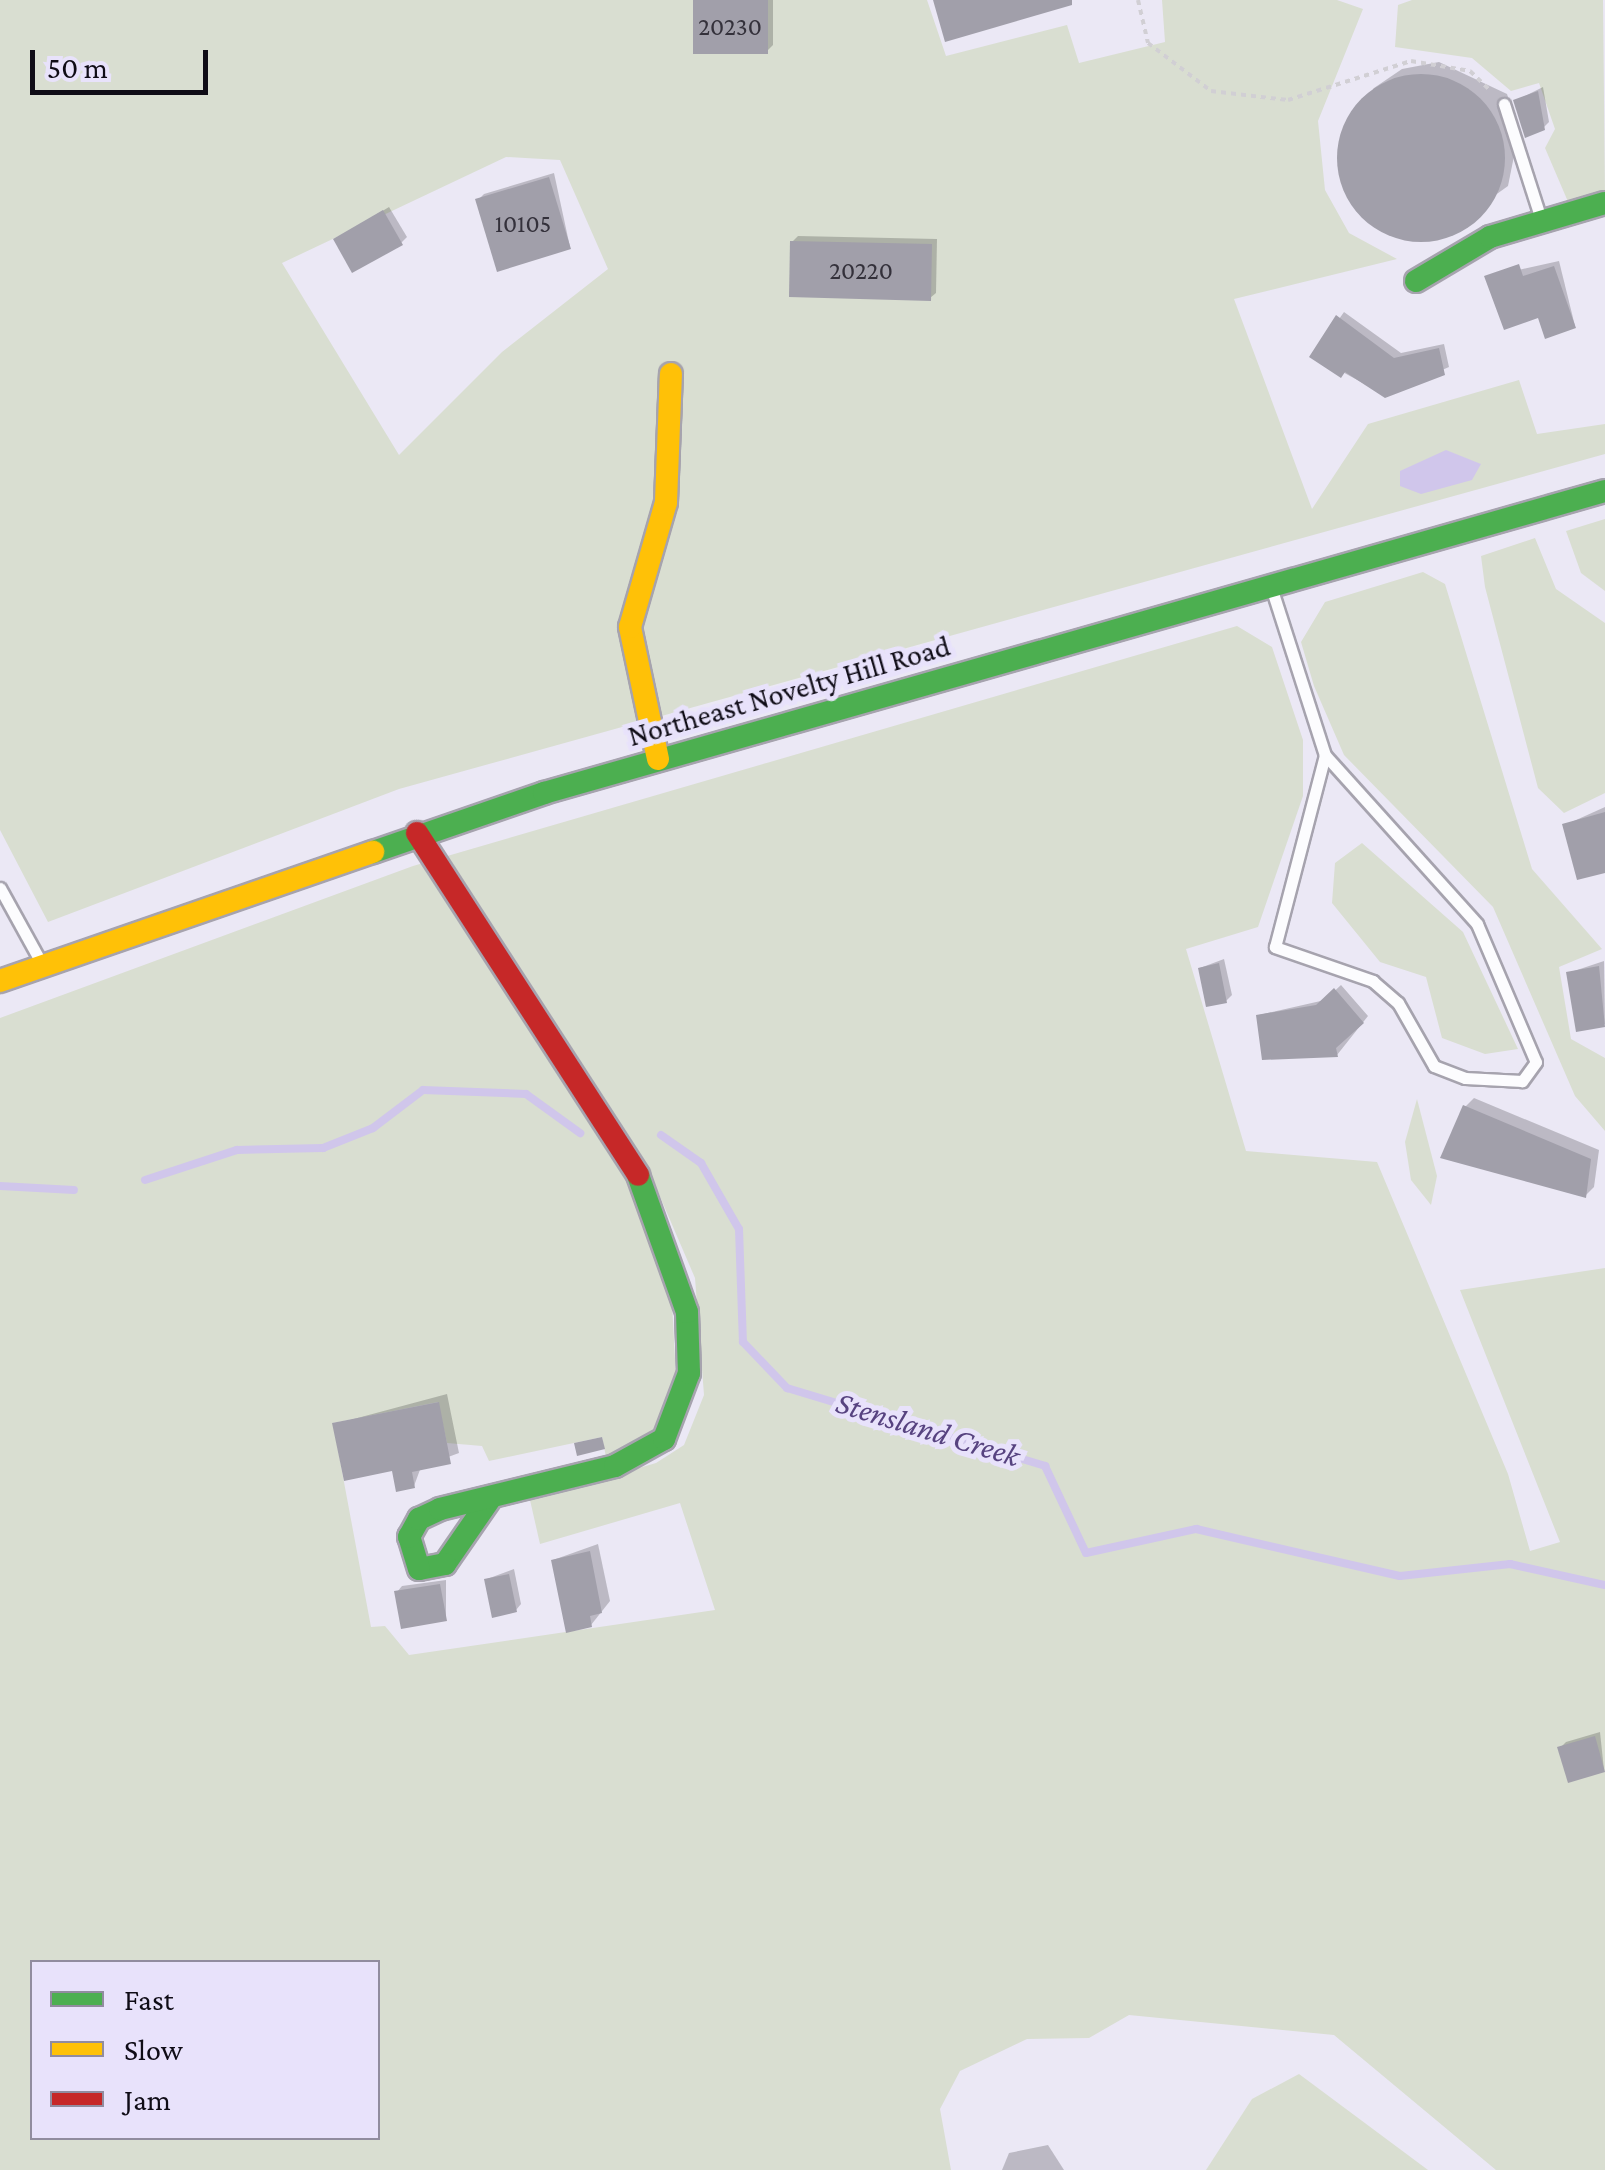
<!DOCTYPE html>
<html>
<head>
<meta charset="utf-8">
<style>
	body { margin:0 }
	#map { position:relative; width:1605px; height:2170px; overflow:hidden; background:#ebe8f5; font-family:"Crimson Pro",serif }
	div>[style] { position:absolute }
	.green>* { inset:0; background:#d9ded1 }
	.water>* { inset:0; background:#d0c6eb }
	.shadow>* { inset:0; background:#0003 }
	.stream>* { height:8px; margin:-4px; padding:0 4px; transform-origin:4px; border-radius:4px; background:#d0c6eb }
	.building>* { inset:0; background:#a19faa }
	.round { border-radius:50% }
	.path>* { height:4px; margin-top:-2px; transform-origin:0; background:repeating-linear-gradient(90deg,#d1cfd4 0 5px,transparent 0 10px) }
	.roads { filter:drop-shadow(2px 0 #a6a3ae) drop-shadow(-2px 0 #a6a3ae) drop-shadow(0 2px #a6a3ae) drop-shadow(0 -2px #a6a3ae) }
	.lane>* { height:11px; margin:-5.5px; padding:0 5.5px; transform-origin:5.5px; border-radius:5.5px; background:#fcfcfe }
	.fast>* { height:22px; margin:-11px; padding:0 11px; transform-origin:11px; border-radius:11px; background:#4caf50 }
	.slow>* { height:22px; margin:-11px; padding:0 11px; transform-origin:11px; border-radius:11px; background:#ffc107 }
	.jam>* { height:22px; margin:-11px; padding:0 11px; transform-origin:11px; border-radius:11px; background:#c62828 }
	span { translate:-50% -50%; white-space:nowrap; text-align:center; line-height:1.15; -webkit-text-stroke:10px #e8e2fb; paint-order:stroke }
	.number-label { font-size:25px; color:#34313b }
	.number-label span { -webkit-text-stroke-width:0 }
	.street-label { font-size:30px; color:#0f0c16 }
	.water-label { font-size:32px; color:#574380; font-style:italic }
	.legend { position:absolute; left:30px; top:1960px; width:350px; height:180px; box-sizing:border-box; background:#e8e2fb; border:2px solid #918c9f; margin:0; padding:12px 18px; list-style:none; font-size:30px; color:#0f0c16 }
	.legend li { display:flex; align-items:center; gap:20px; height:50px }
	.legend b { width:50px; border:2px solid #918c9f }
	.scale { position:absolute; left:30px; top:50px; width:178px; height:45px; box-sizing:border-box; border:5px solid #0f0c16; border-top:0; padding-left:12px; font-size:30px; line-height:35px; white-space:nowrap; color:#0f0c16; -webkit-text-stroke:8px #e8e2fb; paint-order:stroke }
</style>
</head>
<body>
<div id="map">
	<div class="green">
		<div style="clip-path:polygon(evenodd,0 0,927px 0,946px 56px,1067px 25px,1079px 63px,1165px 42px,1162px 0,1337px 0,1363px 9px,1318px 121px,1325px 190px,1349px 233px,1397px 259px,1234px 299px,1312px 509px,1368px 424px,1519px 380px,1537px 434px,1605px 424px,1605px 454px,399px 789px,48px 922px,0 830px,0 0,506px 157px,560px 160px,608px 269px,502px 352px,399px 455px,282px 263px,506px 157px)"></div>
		<div style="clip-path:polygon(1412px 0,1603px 0,1605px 195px,1569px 204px,1545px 148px,1555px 129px,1539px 83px,1511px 91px,1472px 58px,1395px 47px,1398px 5px)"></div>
		<div style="clip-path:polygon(1605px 519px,1605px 591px,1581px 573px,1566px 531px)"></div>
		<div style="clip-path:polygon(1535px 538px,1556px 589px,1605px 623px,1605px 793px,1564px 813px,1538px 788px,1485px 587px,1481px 556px)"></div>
		<div style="clip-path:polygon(1423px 572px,1445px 584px,1532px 869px,1602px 949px,1559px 967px,1571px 1039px,1605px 1058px,1605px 1131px,1575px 1096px,1493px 907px,1344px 755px,1314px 686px,1301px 642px,1325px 602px)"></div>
		<div style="clip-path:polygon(evenodd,1237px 626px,1272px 647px,1303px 740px,1303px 796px,1258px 927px,1186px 949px,1246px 1151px,1377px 1162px,1508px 1474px,1530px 1551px,1560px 1542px,1460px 1290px,1605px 1268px,1605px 2170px,1496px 2170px,1334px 2035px,1129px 2015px,1089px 2038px,1027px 2039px,960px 2071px,940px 2109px,951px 2170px,0 2170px,0 1018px,413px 866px,1237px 626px,646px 1164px,695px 1278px,704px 1395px,684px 1445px,656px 1463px,530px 1500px,540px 1544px,680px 1503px,715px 1610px,409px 1655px,385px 1626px,371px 1627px,333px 1423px,438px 1402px,447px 1443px,482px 1446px,489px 1461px,602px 1437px,606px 1457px,654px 1430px,677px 1397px,670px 1265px,646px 1164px,1237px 626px,32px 1962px,378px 1962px,378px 2138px,32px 2138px,32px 1962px)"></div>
		<div style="clip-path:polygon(1362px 843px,1463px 932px,1518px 1049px,1485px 1054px,1442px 1038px,1426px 977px,1380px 962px,1332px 903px,1335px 863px)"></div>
		<div style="clip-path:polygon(1417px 1099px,1437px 1176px,1431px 1205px,1411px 1180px,1405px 1142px)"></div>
		<div style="clip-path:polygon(1299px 2074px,1428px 2170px,1206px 2170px,1252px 2099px)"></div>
	</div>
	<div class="water">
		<div style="clip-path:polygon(1446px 450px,1481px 464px,1472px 480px,1421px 494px,1400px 486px,1400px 471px)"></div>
	</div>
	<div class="shadow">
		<div style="clip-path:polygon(695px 0,773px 0,773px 45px,767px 51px)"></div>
		<div style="clip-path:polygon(1439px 62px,1507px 94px,1519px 131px,1508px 186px,1434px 239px,1383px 232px,1356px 211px,1340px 176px,1342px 136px,1374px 88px,1402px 69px)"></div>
		<div style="clip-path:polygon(1543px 87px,1549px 122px,1543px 128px,1515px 101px)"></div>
		<div style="clip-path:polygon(554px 173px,570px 247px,478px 200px,484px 194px)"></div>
		<div style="clip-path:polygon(389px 207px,407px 237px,401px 243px,336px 239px)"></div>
		<div style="clip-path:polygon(798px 236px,937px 239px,936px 293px,930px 298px,792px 242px)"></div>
		<div style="clip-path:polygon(1559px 261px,1575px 326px,1540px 315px,1487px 277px)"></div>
		<div style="clip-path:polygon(1344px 312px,1401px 353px,1444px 344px,1449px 367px,1385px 395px,1313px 356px)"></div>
		<div style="clip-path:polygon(1605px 807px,1605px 870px,1565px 825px)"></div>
		<div style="clip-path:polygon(1224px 959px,1232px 995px,1226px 1001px,1200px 968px)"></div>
		<div style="clip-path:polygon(1604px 961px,1605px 1024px,1578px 1029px,1568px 973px)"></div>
		<div style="clip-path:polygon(1341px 985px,1368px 1016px,1337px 1055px,1259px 1015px,1325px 1000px)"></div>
		<div style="clip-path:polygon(1474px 1098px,1599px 1150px,1594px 1187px,1585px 1196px,1465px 1107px)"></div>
		<div style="clip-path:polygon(447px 1394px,459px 1453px,421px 1467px,414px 1486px,335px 1424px)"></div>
		<div style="clip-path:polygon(598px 1544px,610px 1601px,591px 1625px,553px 1560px)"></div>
		<div style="clip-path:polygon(514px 1569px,521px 1604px,516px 1610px,487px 1579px)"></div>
		<div style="clip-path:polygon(446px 1580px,446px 1618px,397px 1592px,402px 1586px)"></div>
		<div style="clip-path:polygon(1600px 1732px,1604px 1770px,1560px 1748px,1566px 1742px)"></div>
		<div style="clip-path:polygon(1048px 2145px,1064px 2170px,1002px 2170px,1009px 2153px)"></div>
	</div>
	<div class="stream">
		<div style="left:661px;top:1135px;width:49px;rotate:35deg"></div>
		<div style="left:701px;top:1163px;width:76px;rotate:60.1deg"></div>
		<div style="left:739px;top:1229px;width:113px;rotate:88deg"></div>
		<div style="left:743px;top:1342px;width:64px;rotate:46.3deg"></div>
		<div style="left:787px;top:1388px;width:270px;rotate:16.8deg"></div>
		<div style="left:1045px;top:1466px;width:96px;rotate:64.8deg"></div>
		<div style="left:1086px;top:1553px;width:113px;rotate:-12.3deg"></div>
		<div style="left:1196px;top:1529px;width:209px;rotate:13deg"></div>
		<div style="left:1400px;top:1576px;width:111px;rotate:-6.2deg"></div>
		<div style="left:1510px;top:1564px;width:97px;rotate:12.5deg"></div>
		<div style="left:145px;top:1180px;width:97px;rotate:-18.1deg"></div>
		<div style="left:237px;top:1150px;width:86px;rotate:-1.3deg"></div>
		<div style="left:323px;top:1148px;width:54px;rotate:-21.8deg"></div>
		<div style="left:373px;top:1128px;width:63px;rotate:-37.2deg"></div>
		<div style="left:423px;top:1090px;width:103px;rotate:2.2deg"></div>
		<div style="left:526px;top:1094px;width:67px;rotate:35.8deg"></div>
		<div style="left:0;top:1186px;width:74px;rotate:3.1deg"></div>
	</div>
	<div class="building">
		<div style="clip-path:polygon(693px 0,768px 0,768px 54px,693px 54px)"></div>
		<div style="clip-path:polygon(933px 0,1072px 0,1072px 5px,945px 42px)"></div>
		<div class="round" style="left:1337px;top:74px;width:168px;height:168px"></div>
		<div style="clip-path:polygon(1538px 91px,1545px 130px,1525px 138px,1513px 100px)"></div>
		<div style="clip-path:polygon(549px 177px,571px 249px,497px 272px,475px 199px)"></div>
		<div style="clip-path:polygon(383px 210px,403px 245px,352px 273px,333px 239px)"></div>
		<div style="clip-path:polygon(790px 241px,932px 244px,931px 301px,789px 297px)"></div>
		<div style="clip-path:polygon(1519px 264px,1523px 276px,1554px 266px,1576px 328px,1545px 339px,1538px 318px,1504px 330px,1484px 276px)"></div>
		<div style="clip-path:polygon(1336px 315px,1394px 358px,1439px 348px,1445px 375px,1385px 398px,1345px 372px,1341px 378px,1309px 357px)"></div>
		<div style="clip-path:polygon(1605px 812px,1605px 873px,1577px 880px,1562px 824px)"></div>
		<div style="clip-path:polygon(1219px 963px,1227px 1003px,1206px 1007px,1198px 968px)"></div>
		<div style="clip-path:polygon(1599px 966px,1605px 1027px,1576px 1032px,1566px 972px)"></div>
		<div style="clip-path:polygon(1334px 988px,1364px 1023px,1336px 1048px,1338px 1057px,1262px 1060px,1256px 1015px,1316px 1005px)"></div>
		<div style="clip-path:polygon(1463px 1105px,1591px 1159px,1586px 1198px,1440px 1158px)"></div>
		<div style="clip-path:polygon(439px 1402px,451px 1464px,412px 1472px,415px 1488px,396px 1492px,392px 1471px,344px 1481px,332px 1423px)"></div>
		<div style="clip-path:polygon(602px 1437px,605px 1449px,577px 1456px,574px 1443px)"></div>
		<div style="clip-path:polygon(590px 1551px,602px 1613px,590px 1616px,592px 1627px,566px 1633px,551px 1560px)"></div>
		<div style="clip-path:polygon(509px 1574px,517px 1612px,492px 1618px,484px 1579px)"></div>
		<div style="clip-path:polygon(440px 1584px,447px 1621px,401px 1629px,394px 1591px)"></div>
		<div style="clip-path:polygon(1595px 1736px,1605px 1772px,1568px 1783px,1557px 1747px)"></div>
	</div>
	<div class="path">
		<div style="left:1138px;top:0;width:44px;rotate:76.9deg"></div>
		<div style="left:1148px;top:43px;width:79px;rotate:37.3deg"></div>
		<div style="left:1211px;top:91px;width:78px;rotate:6.7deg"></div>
		<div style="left:1288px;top:100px;width:129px;rotate:-17.6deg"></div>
		<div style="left:1411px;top:61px;width:60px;rotate:9.6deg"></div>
		<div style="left:1470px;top:71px;width:29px;rotate:44deg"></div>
	</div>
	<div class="roads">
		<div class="lane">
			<div style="left:1504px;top:104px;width:121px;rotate:72.2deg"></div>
			<div style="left:1272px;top:590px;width:173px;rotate:72.2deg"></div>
			<div style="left:1325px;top:755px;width:227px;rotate:48deg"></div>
			<div style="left:1477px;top:924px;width:150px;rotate:66.9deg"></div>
			<div style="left:1536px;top:1062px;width:24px;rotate:126deg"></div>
			<div style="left:1522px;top:1081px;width:57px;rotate:-177deg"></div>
			<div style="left:1465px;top:1078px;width:33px;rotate:-159deg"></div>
			<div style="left:1434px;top:1066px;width:73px;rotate:-119.7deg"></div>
			<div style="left:1398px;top:1003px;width:33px;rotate:-139deg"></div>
			<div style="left:1373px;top:981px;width:104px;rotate:-160.9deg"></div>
			<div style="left:1275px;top:947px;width:198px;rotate:-75.4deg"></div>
			<div style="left:0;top:888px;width:89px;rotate:61.1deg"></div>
		</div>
		<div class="fast">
			<div style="left:1416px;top:281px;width:86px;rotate:-30.7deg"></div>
			<div style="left:1490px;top:237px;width:120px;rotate:-16.5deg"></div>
			<div style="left:373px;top:852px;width:181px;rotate:-19deg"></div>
			<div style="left:544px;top:793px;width:1103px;rotate:-15.89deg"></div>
			<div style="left:490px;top:1499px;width:79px;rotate:124.7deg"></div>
			<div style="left:445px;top:1564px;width:26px;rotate:169deg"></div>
			<div style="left:419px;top:1569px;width:34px;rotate:-107deg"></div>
			<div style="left:409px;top:1537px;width:21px;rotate:-61deg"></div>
			<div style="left:419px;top:1519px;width:23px;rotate:-25deg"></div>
			<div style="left:440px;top:1509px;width:180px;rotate:-13.8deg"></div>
			<div style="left:615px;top:1466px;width:56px;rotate:-28.9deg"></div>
			<div style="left:664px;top:1439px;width:71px;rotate:-69.3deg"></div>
			<div style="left:689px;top:1373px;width:61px;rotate:-91.9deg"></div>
			<div style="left:687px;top:1312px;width:145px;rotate:-109.7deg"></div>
		</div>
		<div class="slow">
			<div style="left:658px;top:759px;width:135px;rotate:-102deg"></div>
			<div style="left:630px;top:627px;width:130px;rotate:-73.9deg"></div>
			<div style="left:666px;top:502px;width:128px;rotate:-87.8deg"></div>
			<div style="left:0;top:981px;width:395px;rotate:-19.1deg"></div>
		</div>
		<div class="jam">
			<div style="left:417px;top:833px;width:407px;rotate:57.1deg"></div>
		</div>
	</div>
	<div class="number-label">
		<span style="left:730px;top:27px">20230</span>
		<span style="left:523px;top:224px">10105</span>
		<span style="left:861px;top:271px">20220</span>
	</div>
	<div class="street-label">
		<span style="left:789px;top:691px;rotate:-16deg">Northeast Novelty Hill Road</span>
	</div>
	<div class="water-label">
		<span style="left:928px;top:1429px;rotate:17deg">Stensland Creek</span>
	</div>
	<ul class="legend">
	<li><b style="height:12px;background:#4caf50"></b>Fast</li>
	<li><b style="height:12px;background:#ffc107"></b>Slow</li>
	<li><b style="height:12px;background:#c62828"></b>Jam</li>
	</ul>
	<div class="scale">50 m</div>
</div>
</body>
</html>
